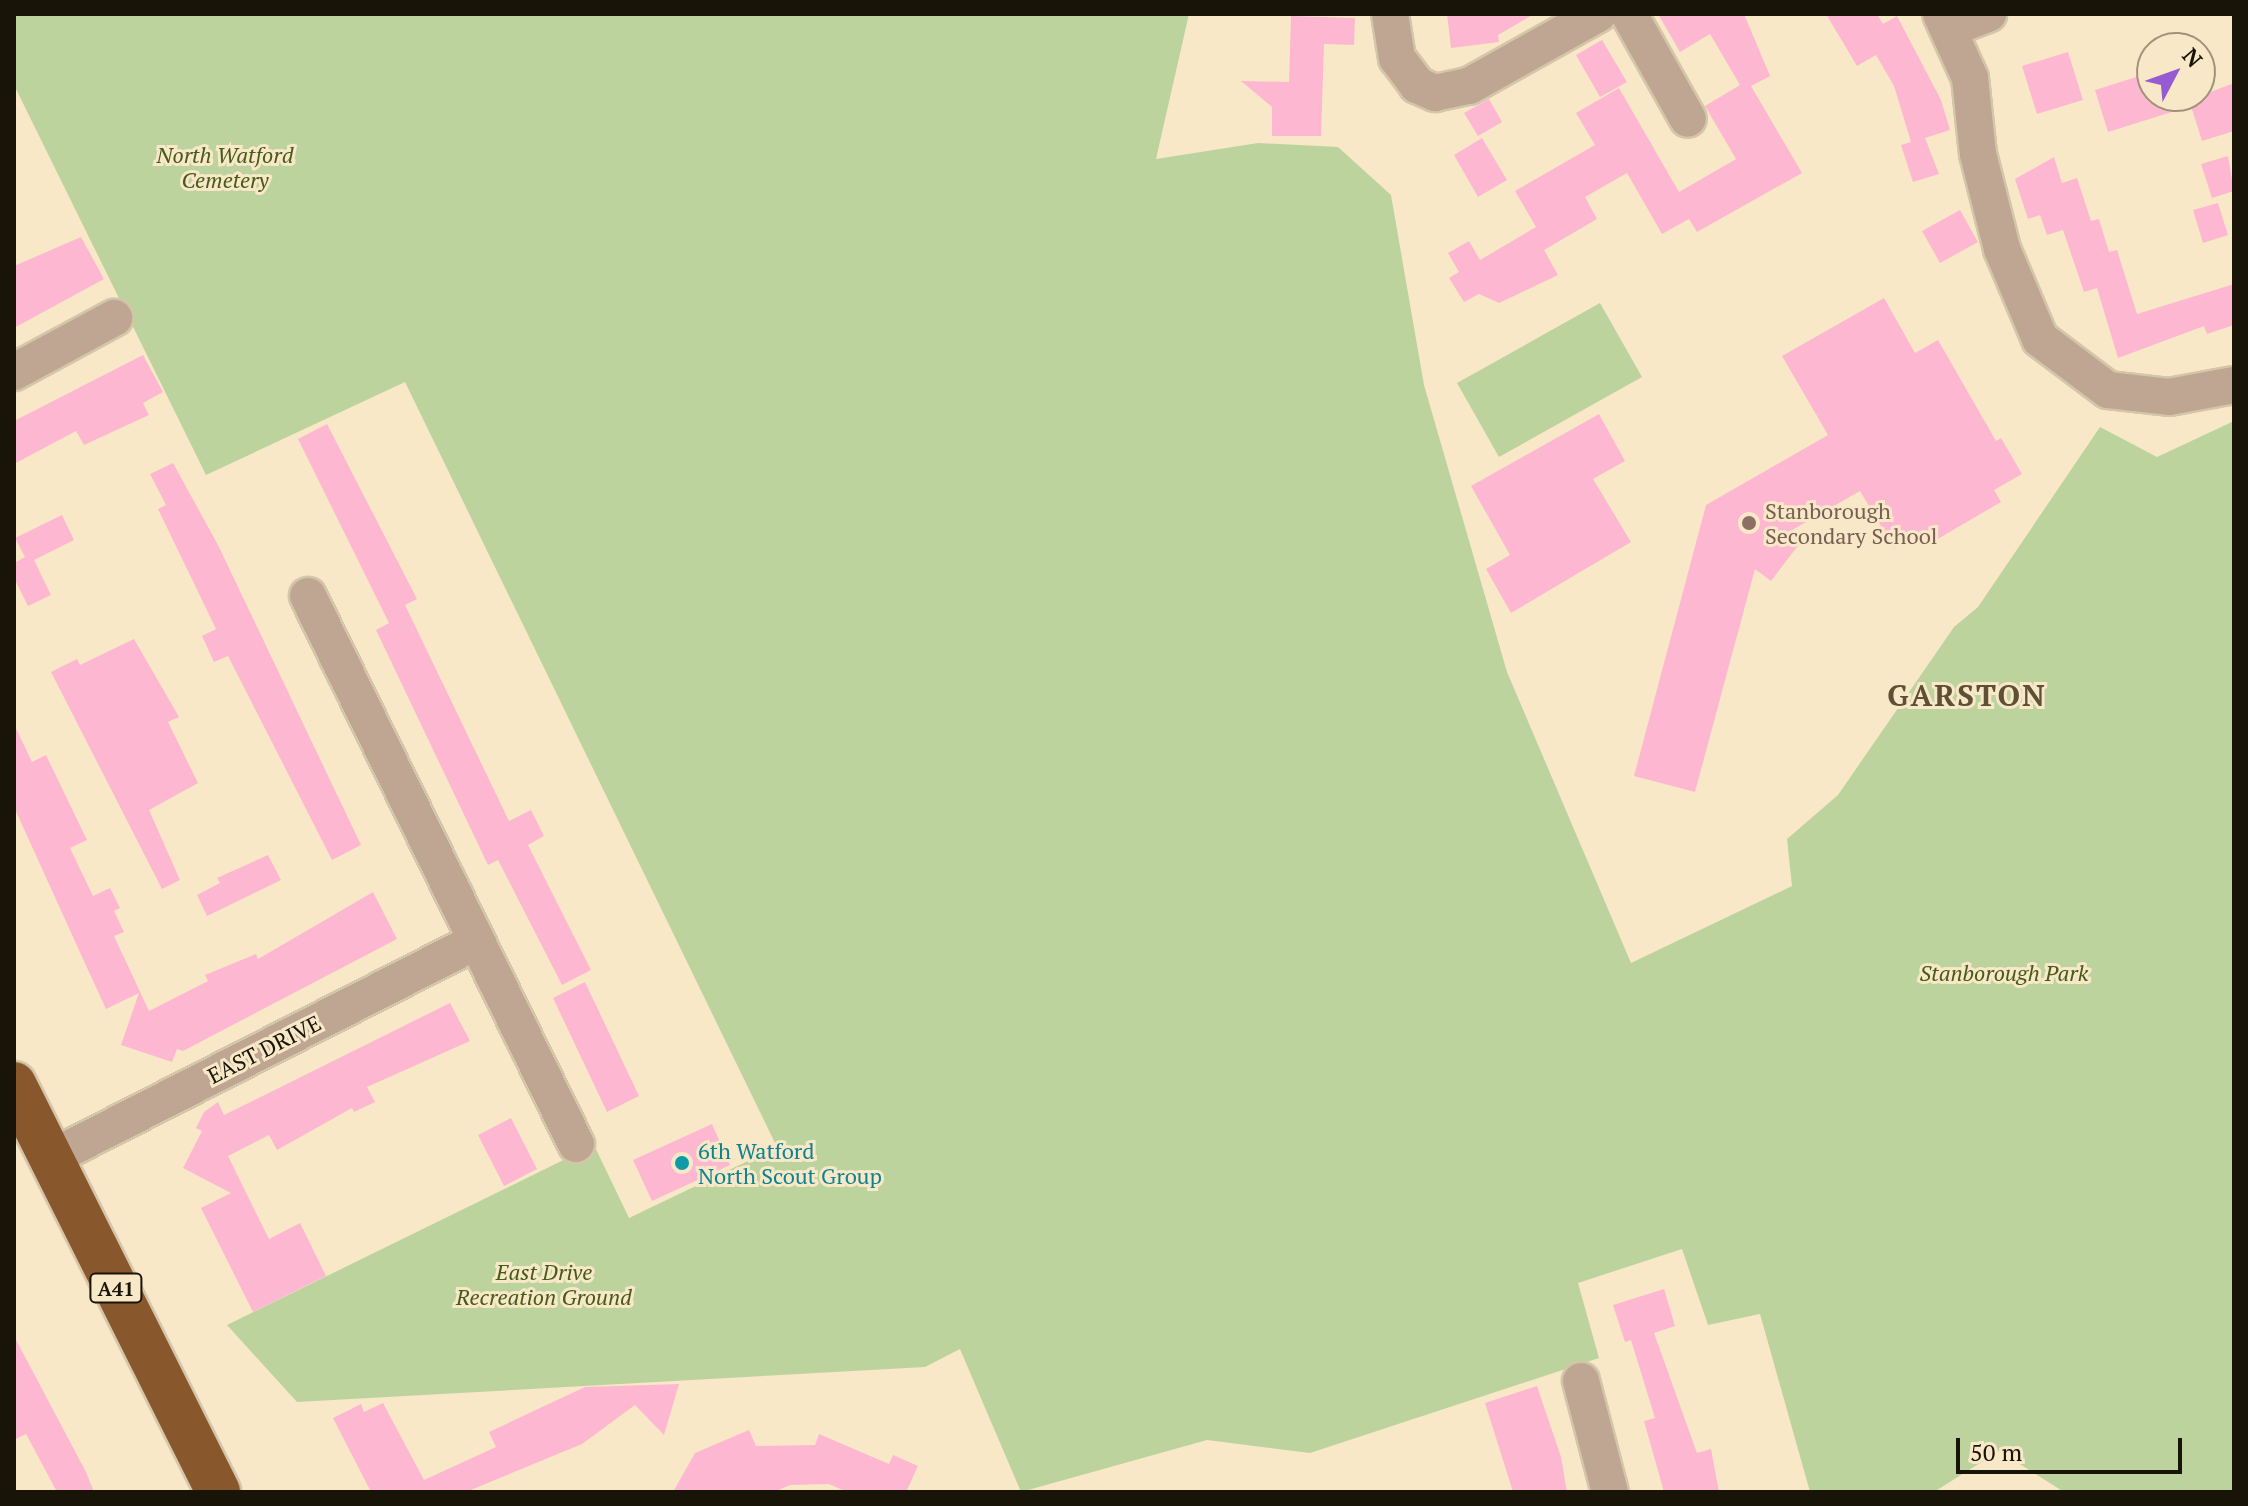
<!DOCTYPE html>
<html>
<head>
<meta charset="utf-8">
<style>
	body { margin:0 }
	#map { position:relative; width:2248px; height:1506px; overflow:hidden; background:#f8e8c8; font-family:"PT Serif",serif }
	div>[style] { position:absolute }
	.green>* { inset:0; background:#bdd39e }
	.building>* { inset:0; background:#feb7d1 }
	.roads { filter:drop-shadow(2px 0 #d4c6a9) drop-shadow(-2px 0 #d4c6a9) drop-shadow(0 2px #d4c6a9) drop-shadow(0 -2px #d4c6a9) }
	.minor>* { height:36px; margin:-18px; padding:0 18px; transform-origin:18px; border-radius:18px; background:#bfa693 }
	.highway>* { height:44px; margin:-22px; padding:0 22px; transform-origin:22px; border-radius:22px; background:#89572c }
	.dots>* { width:22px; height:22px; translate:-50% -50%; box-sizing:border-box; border:4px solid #f8e8c8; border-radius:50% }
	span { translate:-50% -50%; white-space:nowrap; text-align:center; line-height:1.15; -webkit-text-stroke:6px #f8e8c8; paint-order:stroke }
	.shield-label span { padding:2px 6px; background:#f8e8c8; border:2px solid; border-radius:6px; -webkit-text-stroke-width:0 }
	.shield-label { font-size:20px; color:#191408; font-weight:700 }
	.park-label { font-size:22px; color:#445b19; font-style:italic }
	.education-label { font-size:22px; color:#785e54 }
	.left { translate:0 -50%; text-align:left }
	.street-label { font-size:22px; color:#191408 }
	.culture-label { font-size:22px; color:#0d838f }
	.district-label { font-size:30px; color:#5d5035; font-weight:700; letter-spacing:2px }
	.frame { position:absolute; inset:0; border:16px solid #191408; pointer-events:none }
	.north { position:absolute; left:2136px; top:32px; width:80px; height:80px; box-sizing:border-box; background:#f8e8c8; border:2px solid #9f937b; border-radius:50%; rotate:49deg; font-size:22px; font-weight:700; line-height:32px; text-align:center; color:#191408 }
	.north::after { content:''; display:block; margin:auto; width:28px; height:36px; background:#965ad1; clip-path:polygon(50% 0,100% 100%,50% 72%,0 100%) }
	.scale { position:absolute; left:1956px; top:1438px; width:226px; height:36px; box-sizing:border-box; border:4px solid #191408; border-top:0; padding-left:10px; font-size:24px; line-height:28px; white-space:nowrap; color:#191408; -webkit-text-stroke:6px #f8e8c8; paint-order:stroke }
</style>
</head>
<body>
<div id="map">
	<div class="green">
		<div style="clip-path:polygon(14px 14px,1189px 14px,1156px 159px,1258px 143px,1338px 147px,1391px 195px,1424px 385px,1507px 672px,1631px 963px,1792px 886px,1787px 839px,1838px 795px,1954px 627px,1978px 607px,2100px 427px,2157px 457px,2234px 421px,2234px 1492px,2064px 1492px,1999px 1451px,1934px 1492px,1810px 1492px,1760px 1314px,1708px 1325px,1682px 1249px,1578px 1283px,1599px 1358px,1310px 1453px,1207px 1440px,1021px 1492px,960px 1349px,925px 1367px,297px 1402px,227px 1325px,594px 1145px,629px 1218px,777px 1147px,405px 382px,206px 475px,14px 85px)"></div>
		<div style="clip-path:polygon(1600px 303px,1642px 377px,1499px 457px,1457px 383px)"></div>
	</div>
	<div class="building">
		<div style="clip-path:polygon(1447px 14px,1534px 14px,1498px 35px,1499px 42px,1451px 48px)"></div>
		<div style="clip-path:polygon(1658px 14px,1744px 14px,1770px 76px,1751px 86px,1802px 173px,1697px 232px,1689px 219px,1662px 234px,1627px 173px,1585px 197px,1597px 219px,1544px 250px,1558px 275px,1499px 303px,1479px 294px,1464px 302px,1449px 278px,1459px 272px,1448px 253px,1469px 241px,1480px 260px,1536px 227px,1515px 191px,1595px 145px,1576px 113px,1619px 88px,1679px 192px,1736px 159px,1705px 106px,1740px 85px,1710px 34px,1680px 52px)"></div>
		<div style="clip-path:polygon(1826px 14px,1877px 14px,1883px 24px,1897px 16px,1941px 100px,1950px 130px,1925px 138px,1939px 174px,1913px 182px,1901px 145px,1911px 142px,1894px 86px,1876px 55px,1857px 66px)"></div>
		<div style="clip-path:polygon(1291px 16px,1355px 18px,1354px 45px,1324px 44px,1321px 136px,1272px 136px,1272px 107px,1241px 81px,1289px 82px)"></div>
		<div style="clip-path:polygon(1602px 40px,1627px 82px,1600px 97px,1576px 55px)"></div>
		<div style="clip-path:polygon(2068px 52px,2083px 100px,2037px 114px,2022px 66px)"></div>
		<div style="clip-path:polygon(2152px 72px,2152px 96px,2200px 96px,2234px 83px,2234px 131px,2202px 141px,2191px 106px,2108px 132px,2095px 90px)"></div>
		<div style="clip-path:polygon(1489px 99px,1502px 122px,1478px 136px,1464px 113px)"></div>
		<div style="clip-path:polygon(1482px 138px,1507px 180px,1478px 197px,1454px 155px)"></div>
		<div style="clip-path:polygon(2228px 156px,2234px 191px,2212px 198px,2201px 164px)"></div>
		<div style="clip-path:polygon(2054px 157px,2062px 183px,2077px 178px,2091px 221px,2099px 219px,2109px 252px,2117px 250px,2137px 314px,2234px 284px,2234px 325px,2207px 334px,2204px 326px,2118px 358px,2097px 288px,2084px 292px,2063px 230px,2047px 235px,2040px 215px,2028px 219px,2015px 179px)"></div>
		<div style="clip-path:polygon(2218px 203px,2228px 235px,2203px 243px,2193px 210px)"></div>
		<div style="clip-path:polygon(1960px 210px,1978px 242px,1940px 263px,1922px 231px)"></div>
		<div style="clip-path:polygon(81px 237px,104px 279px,14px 328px,14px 266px)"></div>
		<div style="clip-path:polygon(1884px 298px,1915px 353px,1938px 340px,1996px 441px,2001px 438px,2022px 474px,1994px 490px,2001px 502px,1929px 544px,1922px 532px,1894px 548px,1860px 491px,1787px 533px,1800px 543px,1771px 581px,1755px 569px,1695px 792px,1634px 776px,1706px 505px,1828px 435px,1782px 356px)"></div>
		<div style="clip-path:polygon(143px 355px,163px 392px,143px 403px,149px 415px,84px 445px,76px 431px,14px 464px,14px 421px)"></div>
		<div style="clip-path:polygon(1599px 414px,1625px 461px,1593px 479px,1631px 542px,1511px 613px,1486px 569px,1510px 555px,1471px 486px)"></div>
		<div style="clip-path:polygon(327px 424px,417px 599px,405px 605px,509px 821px,531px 810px,544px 836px,528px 845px,591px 970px,562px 985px,498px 860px,488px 865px,376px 630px,389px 623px,298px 439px)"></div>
		<div style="clip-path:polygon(173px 463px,218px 545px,361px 845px,332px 860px,228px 656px,214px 662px,202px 636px,216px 629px,158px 509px,166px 505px,150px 474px)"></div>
		<div style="clip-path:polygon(62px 515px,74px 540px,34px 560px,51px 595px,28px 606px,14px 578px,14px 563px,25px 557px,15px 538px)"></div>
		<div style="clip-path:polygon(134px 639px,179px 717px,168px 722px,198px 783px,149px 810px,180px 880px,162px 889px,51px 672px,77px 659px,80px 665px)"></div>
		<div style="clip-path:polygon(14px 724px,32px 762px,46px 755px,87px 840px,70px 848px,93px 896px,110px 888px,120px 908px,114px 911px,124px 932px,114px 936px,149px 1011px,208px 981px,205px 975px,256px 954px,258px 959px,373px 892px,397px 939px,183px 1051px,177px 1049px,172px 1062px,121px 1045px,139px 993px,106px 1009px,83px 959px,14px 807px)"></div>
		<div style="clip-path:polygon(268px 855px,281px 880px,207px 916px,197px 895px,220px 883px,217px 878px)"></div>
		<div style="clip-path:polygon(585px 982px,639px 1096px,607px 1112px,553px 998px)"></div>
		<div style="clip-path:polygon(450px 1003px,470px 1041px,367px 1087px,375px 1102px,354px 1112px,352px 1108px,277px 1150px,269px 1135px,228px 1156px,269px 1239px,300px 1223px,326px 1276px,253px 1312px,201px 1208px,231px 1193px,183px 1168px,202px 1131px,196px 1128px,204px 1112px,218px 1102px,224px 1115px)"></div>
		<div style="clip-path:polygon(511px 1118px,537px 1169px,504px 1186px,478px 1135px)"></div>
		<div style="clip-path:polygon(712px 1124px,730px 1165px,652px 1201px,633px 1160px)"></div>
		<div style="clip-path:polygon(1664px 1289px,1675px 1326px,1654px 1333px,1697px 1453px,1711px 1449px,1719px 1492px,1664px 1492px,1644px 1421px,1655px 1418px,1631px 1340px,1625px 1342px,1613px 1305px)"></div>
		<div style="clip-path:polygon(14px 1336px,86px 1472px,94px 1492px,57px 1492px,26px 1434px,14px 1440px)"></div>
		<div style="clip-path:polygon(679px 1384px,664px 1435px,635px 1405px,582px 1444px,466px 1492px,371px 1492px,333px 1418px,361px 1404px,364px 1412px,383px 1403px,424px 1480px,496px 1447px,489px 1432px,585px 1387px)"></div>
		<div style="clip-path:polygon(1537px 1386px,1561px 1457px,1567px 1492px,1513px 1492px,1485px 1403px)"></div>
		<div style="clip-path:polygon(749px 1430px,756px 1446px,815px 1445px,819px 1434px,889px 1464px,893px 1455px,918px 1466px,906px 1492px,847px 1492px,829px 1484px,790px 1485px,774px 1492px,673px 1492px,695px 1453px)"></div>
	</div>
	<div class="roads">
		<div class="minor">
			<div style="left:1390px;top:14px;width:45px;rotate:81deg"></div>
			<div style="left:1397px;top:58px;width:34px;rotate:53deg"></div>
			<div style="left:1417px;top:85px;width:20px;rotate:24deg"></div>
			<div style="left:1435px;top:93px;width:35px;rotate:-12deg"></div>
			<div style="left:1469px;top:86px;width:148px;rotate:-29.2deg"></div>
			<div style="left:1629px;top:14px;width:120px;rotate:60.7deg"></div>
			<div style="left:1941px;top:14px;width:70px;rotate:65.6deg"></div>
			<div style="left:1970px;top:78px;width:76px;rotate:84deg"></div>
			<div style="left:1978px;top:154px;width:98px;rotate:75.8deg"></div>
			<div style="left:2002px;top:249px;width:98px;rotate:67.1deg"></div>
			<div style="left:2040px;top:339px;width:85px;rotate:36.9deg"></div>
			<div style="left:2108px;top:390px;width:61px;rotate:6.5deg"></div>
			<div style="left:2169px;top:397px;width:66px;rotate:-10.5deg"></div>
			<div style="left:1951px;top:28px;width:40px;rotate:-21deg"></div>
			<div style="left:14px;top:372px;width:114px;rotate:-28.4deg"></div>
			<div style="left:308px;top:596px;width:610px;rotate:63.94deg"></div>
			<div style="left:51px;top:1158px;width:478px;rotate:-27deg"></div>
			<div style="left:1581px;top:1381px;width:115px;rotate:75.4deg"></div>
		</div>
		<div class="highway">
			<div style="left:14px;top:1084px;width:456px;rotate:63.4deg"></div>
		</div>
	</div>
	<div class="dots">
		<div style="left:1749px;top:523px;background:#8d6e63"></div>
		<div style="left:682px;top:1163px;background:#0f9aa8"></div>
	</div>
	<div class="shield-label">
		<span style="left:116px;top:1288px">A41</span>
	</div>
	<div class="park-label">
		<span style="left:225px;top:167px">North Watford<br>Cemetery</span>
		<span style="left:2004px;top:973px">Stanborough Park</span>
		<span style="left:544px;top:1284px">East Drive<br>Recreation Ground</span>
	</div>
	<div class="education-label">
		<span class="left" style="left:1765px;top:523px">Stanborough<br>Secondary School</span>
	</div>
	<div class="street-label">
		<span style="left:264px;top:1049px;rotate:-27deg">EAST DRIVE</span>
	</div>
	<div class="culture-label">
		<span class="left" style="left:698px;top:1163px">6th Watford<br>North Scout Group</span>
	</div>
	<div class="district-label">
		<span style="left:1967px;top:695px">GARSTON</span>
	</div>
	<div class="frame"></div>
	<div class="north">N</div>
	<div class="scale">50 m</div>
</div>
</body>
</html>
